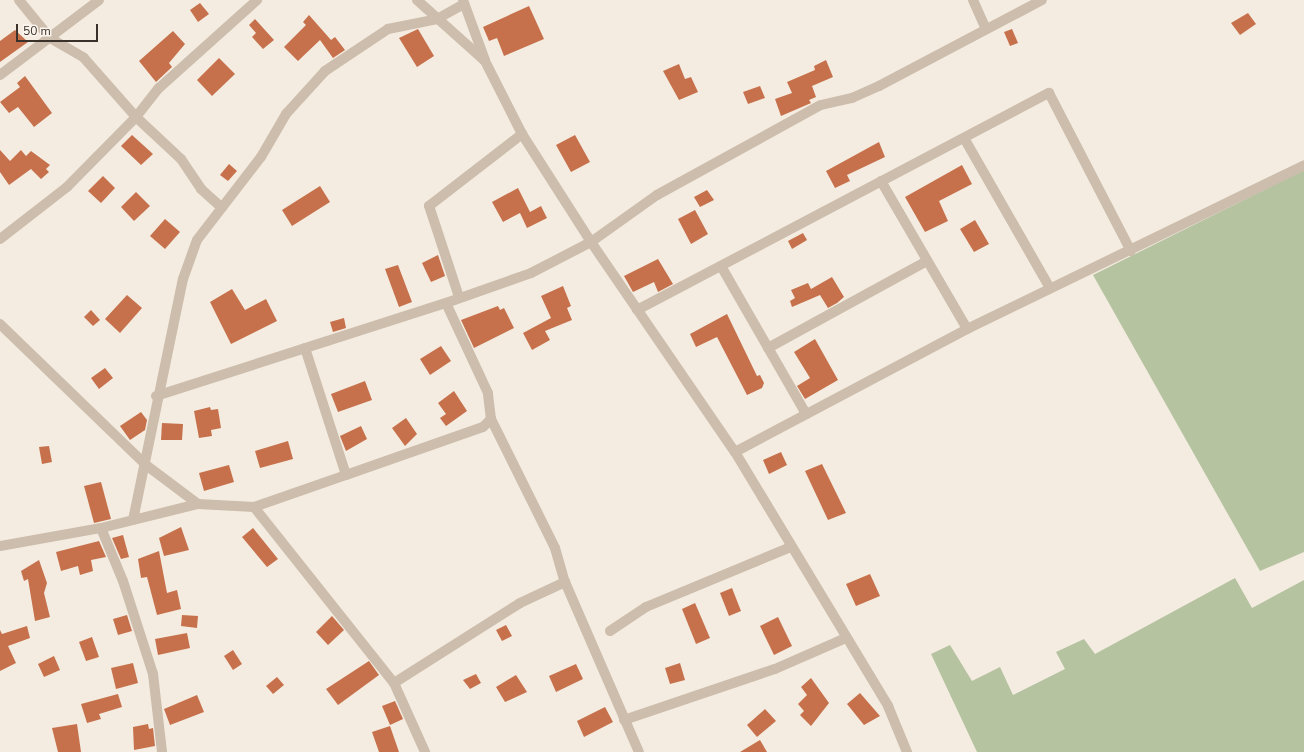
<!DOCTYPE html>
<html>
<head>
<meta charset="utf-8">
<style>
	body { margin:0 }
	#map { position:relative; width:1304px; height:752px; overflow:hidden; background:#f4ece0; font-family:"Nunito Sans",sans-serif }
	div>[style] { position:absolute }
	.green>* { inset:0; background:#b5c3a0 }
	.building>* { inset:0; background:#c6714c }
	.minor>* { height:10px; margin:-5px; padding:0 5px; transform-origin:5px; border-radius:5px; background:#ccbdac }
	span { translate:-50% -50%; white-space:nowrap; text-align:center; line-height:1.15; -webkit-text-stroke:3.5px #fbf5ed; paint-order:stroke }
	.scale { position:absolute; left:16px; top:24px; width:82px; height:18px; box-sizing:border-box; border:2px solid #3a312b; border-top:0; padding-left:5px; font-size:12px; line-height:14px; white-space:nowrap; color:#3a312b; -webkit-text-stroke:3px #fbf5ed; paint-order:stroke }
</style>
</head>
<body>
<div id="map">
	<div class="green">
		<div style="clip-path:polygon(1304px 170px,1304px 552px,1260px 571px,1093px 275px)"></div>
		<div style="clip-path:polygon(1235px 578px,1252px 608px,1304px 580px,1304px 752px,977px 752px,931px 654px,950px 645px,972px 681px,1000px 667px,1013px 695px,1065px 669px,1056px 652px,1084px 639px,1095px 654px)"></div>
	</div>
	<div class="building">
		<div style="clip-path:polygon(200px 3px,209px 14px,198px 22px,190px 10px)"></div>
		<div style="clip-path:polygon(529px 6px,544px 39px,504px 56px,497px 38px,489px 41px,483px 27px)"></div>
		<div style="clip-path:polygon(1248px 13px,1256px 24px,1240px 35px,1231px 23px)"></div>
		<div style="clip-path:polygon(309px 15px,331px 40px,335px 37px,345px 50px,333px 58px,320px 40px,298px 61px,284px 47px,306px 25px,303px 22px)"></div>
		<div style="clip-path:polygon(255px 19px,274px 40px,263px 49px,252px 37px,256px 33px,249px 25px)"></div>
		<div style="clip-path:polygon(418px 29px,434px 56px,417px 67px,399px 38px)"></div>
		<div style="clip-path:polygon(1012px 29px,1018px 43px,1010px 46px,1004px 32px)"></div>
		<div style="clip-path:polygon(15px 30px,28px 42px,0 62px,0 41px)"></div>
		<div style="clip-path:polygon(173px 31px,185px 44px,169px 63px,172px 67px,156px 82px,139px 61px)"></div>
		<div style="clip-path:polygon(219px 58px,235px 74px,212px 96px,197px 80px)"></div>
		<div style="clip-path:polygon(826px 60px,833px 77px,812px 86px,816px 97px,809px 100px,811px 103px,781px 116px,775px 99px,792px 93px,787px 82px,815px 70px,814px 66px)"></div>
		<div style="clip-path:polygon(679px 64px,685px 79px,691px 77px,698px 92px,679px 100px,663px 71px)"></div>
		<div style="clip-path:polygon(25px 76px,52px 113px,34px 127px,18px 107px,9px 113px,0 102px,20px 87px,17px 83px)"></div>
		<div style="clip-path:polygon(760px 86px,765px 98px,748px 104px,743px 92px)"></div>
		<div style="clip-path:polygon(132px 135px,153px 154px,141px 165px,121px 146px)"></div>
		<div style="clip-path:polygon(575px 135px,590px 162px,571px 172px,556px 145px)"></div>
		<div style="clip-path:polygon(879px 142px,885px 157px,847px 175px,850px 181px,835px 188px,826px 171px)"></div>
		<div style="clip-path:polygon(0 150px,10px 161px,21px 150px,26px 156px,31px 151px,50px 165px,46px 169px,49px 172px,41px 179px,31px 169px,9px 185px,0 172px)"></div>
		<div style="clip-path:polygon(229px 164px,237px 171px,228px 181px,220px 175px)"></div>
		<div style="clip-path:polygon(962px 165px,972px 184px,939px 201px,948px 221px,925px 232px,905px 197px)"></div>
		<div style="clip-path:polygon(103px 176px,115px 188px,101px 203px,88px 191px)"></div>
		<div style="clip-path:polygon(320px 186px,330px 202px,292px 226px,282px 210px)"></div>
		<div style="clip-path:polygon(518px 188px,530px 212px,541px 206px,547px 218px,527px 228px,520px 213px,503px 222px,492px 202px)"></div>
		<div style="clip-path:polygon(707px 190px,714px 200px,700px 207px,694px 197px)"></div>
		<div style="clip-path:polygon(136px 192px,150px 206px,134px 221px,121px 207px)"></div>
		<div style="clip-path:polygon(695px 210px,708px 234px,691px 244px,678px 219px)"></div>
		<div style="clip-path:polygon(165px 219px,180px 232px,165px 249px,150px 236px)"></div>
		<div style="clip-path:polygon(975px 220px,989px 244px,974px 252px,960px 229px)"></div>
		<div style="clip-path:polygon(803px 233px,807px 240px,792px 249px,788px 241px)"></div>
		<div style="clip-path:polygon(438px 255px,445px 276px,431px 282px,422px 263px)"></div>
		<div style="clip-path:polygon(658px 259px,673px 284px,658px 292px,654px 282px,633px 292px,624px 276px)"></div>
		<div style="clip-path:polygon(398px 265px,412px 302px,399px 307px,385px 269px)"></div>
		<div style="clip-path:polygon(832px 277px,844px 297px,837px 303px,828px 308px,820px 295px,792px 307px,790px 301px,795px 298px,791px 290px,808px 283px,811px 289px)"></div>
		<div style="clip-path:polygon(563px 286px,571px 306px,567px 308px,572px 320px,545px 331px,550px 340px,532px 350px,523px 333px,551px 318px,541px 296px)"></div>
		<div style="clip-path:polygon(232px 289px,245px 310px,266px 299px,277px 321px,231px 344px,210px 302px)"></div>
		<div style="clip-path:polygon(127px 295px,142px 308px,120px 333px,105px 319px)"></div>
		<div style="clip-path:polygon(498px 306px,500px 310px,504px 308px,514px 328px,474px 348px,461px 320px)"></div>
		<div style="clip-path:polygon(91px 310px,100px 320px,93px 326px,84px 317px)"></div>
		<div style="clip-path:polygon(727px 314px,757px 376px,760px 375px,764px 383px,762px 388px,747px 395px,717px 337px,696px 347px,690px 334px)"></div>
		<div style="clip-path:polygon(344px 318px,346px 328px,333px 332px,330px 322px)"></div>
		<div style="clip-path:polygon(815px 339px,838px 380px,805px 399px,797px 386px,810px 378px,794px 352px)"></div>
		<div style="clip-path:polygon(441px 346px,451px 361px,430px 375px,420px 359px)"></div>
		<div style="clip-path:polygon(105px 368px,113px 378px,99px 389px,91px 378px)"></div>
		<div style="clip-path:polygon(365px 381px,372px 400px,338px 412px,331px 394px)"></div>
		<div style="clip-path:polygon(454px 391px,467px 411px,446px 426px,440px 418px,446px 414px,438px 403px)"></div>
		<div style="clip-path:polygon(210px 407px,211px 410px,218px 409px,221px 428px,211px 430px,212px 436px,199px 438px,194px 411px)"></div>
		<div style="clip-path:polygon(141px 412px,147px 420px,145px 430px,130px 440px,120px 426px)"></div>
		<div style="clip-path:polygon(406px 418px,417px 434px,405px 446px,392px 428px)"></div>
		<div style="clip-path:polygon(162px 423px,183px 424px,182px 440px,161px 440px)"></div>
		<div style="clip-path:polygon(361px 426px,367px 439px,346px 451px,340px 436px)"></div>
		<div style="clip-path:polygon(288px 441px,293px 459px,260px 468px,255px 451px)"></div>
		<div style="clip-path:polygon(49px 446px,52px 462px,42px 464px,39px 447px)"></div>
		<div style="clip-path:polygon(781px 452px,787px 465px,769px 474px,763px 460px)"></div>
		<div style="clip-path:polygon(822px 464px,846px 513px,828px 520px,805px 471px)"></div>
		<div style="clip-path:polygon(229px 465px,234px 482px,204px 491px,199px 473px)"></div>
		<div style="clip-path:polygon(101px 482px,111px 519px,94px 523px,84px 486px)"></div>
		<div style="clip-path:polygon(181px 527px,189px 550px,164px 556px,159px 538px)"></div>
		<div style="clip-path:polygon(253px 528px,278px 559px,267px 567px,242px 537px)"></div>
		<div style="clip-path:polygon(123px 535px,129px 557px,121px 559px,112px 538px)"></div>
		<div style="clip-path:polygon(99px 541px,106px 557px,91px 560px,93px 571px,80px 575px,78px 566px,61px 571px,56px 552px)"></div>
		<div style="clip-path:polygon(159px 551px,167px 593px,177px 590px,181px 609px,157px 615px,147px 577px,141px 578px,138px 559px)"></div>
		<div style="clip-path:polygon(39px 560px,47px 583px,44px 593px,50px 617px,35px 621px,28px 579px,24px 581px,21px 571px)"></div>
		<div style="clip-path:polygon(870px 574px,880px 596px,856px 606px,846px 584px)"></div>
		<div style="clip-path:polygon(732px 588px,741px 611px,729px 616px,720px 593px)"></div>
		<div style="clip-path:polygon(695px 603px,710px 638px,696px 644px,682px 609px)"></div>
		<div style="clip-path:polygon(127px 615px,132px 631px,118px 635px,113px 619px)"></div>
		<div style="clip-path:polygon(182px 615px,198px 616px,197px 628px,181px 626px)"></div>
		<div style="clip-path:polygon(332px 616px,344px 630px,328px 645px,316px 632px)"></div>
		<div style="clip-path:polygon(778px 617px,792px 646px,774px 655px,760px 626px)"></div>
		<div style="clip-path:polygon(506px 625px,512px 636px,502px 641px,496px 630px)"></div>
		<div style="clip-path:polygon(27px 626px,30px 638px,8px 646px,16px 663px,0 671px,0 630px,2px 634px)"></div>
		<div style="clip-path:polygon(187px 633px,190px 648px,158px 655px,155px 639px)"></div>
		<div style="clip-path:polygon(92px 637px,99px 657px,86px 661px,79px 642px)"></div>
		<div style="clip-path:polygon(233px 650px,242px 664px,233px 670px,224px 656px)"></div>
		<div style="clip-path:polygon(54px 656px,60px 670px,44px 677px,38px 664px)"></div>
		<div style="clip-path:polygon(369px 661px,379px 675px,338px 705px,326px 689px)"></div>
		<div style="clip-path:polygon(133px 663px,138px 683px,116px 689px,111px 668px)"></div>
		<div style="clip-path:polygon(680px 663px,685px 680px,670px 684px,665px 668px)"></div>
		<div style="clip-path:polygon(576px 664px,583px 679px,556px 692px,549px 676px)"></div>
		<div style="clip-path:polygon(476px 674px,481px 683px,470px 689px,463px 680px)"></div>
		<div style="clip-path:polygon(516px 675px,527px 692px,505px 702px,496px 687px)"></div>
		<div style="clip-path:polygon(277px 677px,284px 685px,273px 694px,266px 686px)"></div>
		<div style="clip-path:polygon(811px 678px,829px 703px,811px 726px,800px 715px,804px 711px,798px 704px,807px 695px,801px 687px)"></div>
		<div style="clip-path:polygon(860px 693px,880px 716px,864px 725px,847px 704px)"></div>
		<div style="clip-path:polygon(118px 694px,122px 707px,99px 714px,101px 719px,87px 723px,81px 704px)"></div>
		<div style="clip-path:polygon(197px 695px,204px 712px,170px 725px,164px 709px)"></div>
		<div style="clip-path:polygon(395px 701px,403px 719px,390px 725px,382px 706px)"></div>
		<div style="clip-path:polygon(605px 707px,613px 722px,584px 737px,577px 721px)"></div>
		<div style="clip-path:polygon(765px 709px,776px 721px,757px 737px,747px 725px)"></div>
		<div style="clip-path:polygon(77px 724px,81px 752px,58px 752px,52px 728px)"></div>
		<div style="clip-path:polygon(148px 724px,149px 729px,153px 728px,155px 746px,134px 750px,133px 727px)"></div>
		<div style="clip-path:polygon(390px 726px,399px 752px,379px 752px,372px 732px)"></div>
		<div style="clip-path:polygon(760px 740px,767px 752px,740px 752px)"></div>
	</div>
	<div class="minor">
		<div style="left:19px;top:0;width:49px;rotate:50.8deg"></div>
		<div style="left:50px;top:38px;width:39px;rotate:30deg"></div>
		<div style="left:84px;top:58px;width:79px;rotate:48.6deg"></div>
		<div style="left:136px;top:117px;width:62px;rotate:43deg"></div>
		<div style="left:181px;top:159px;width:36px;rotate:56deg"></div>
		<div style="left:201px;top:189px;width:28px;rotate:42deg"></div>
		<div style="left:417px;top:0;width:91px;rotate:41.9deg"></div>
		<div style="left:485px;top:61px;width:82px;rotate:63.1deg"></div>
		<div style="left:522px;top:134px;width:128px;rotate:57.4deg"></div>
		<div style="left:591px;top:242px;width:255px;rotate:55.6deg"></div>
		<div style="left:735px;top:452px;width:297px;rotate:58.9deg"></div>
		<div style="left:888px;top:706px;width:50px;rotate:67.6deg"></div>
		<div style="left:463px;top:0;width:64px;rotate:69.9deg"></div>
		<div style="left:973px;top:0;width:32px;rotate:66deg"></div>
		<div style="left:0;top:75px;width:124px;rotate:-37.1deg"></div>
		<div style="left:964px;top:138px;width:173px;rotate:60.2deg"></div>
		<div style="left:881px;top:181px;width:171px;rotate:59.8deg"></div>
		<div style="left:0;top:239px;width:85px;rotate:-37.8deg"></div>
		<div style="left:67px;top:187px;width:98px;rotate:-45.4deg"></div>
		<div style="left:136px;top:117px;width:37px;rotate:-52deg"></div>
		<div style="left:159px;top:88px;width:132px;rotate:-41.9deg"></div>
		<div style="left:721px;top:266px;width:171px;rotate:60.1deg"></div>
		<div style="left:459px;top:297px;width:96px;rotate:-108.2deg"></div>
		<div style="left:429px;top:206px;width:118px;rotate:-37.7deg"></div>
		<div style="left:637px;top:310px;width:466px;rotate:-27.8deg"></div>
		<div style="left:1049px;top:93px;width:178px;rotate:62.6deg"></div>
		<div style="left:0;top:324px;width:203px;rotate:44deg"></div>
		<div style="left:146px;top:465px;width:65px;rotate:36.9deg"></div>
		<div style="left:305px;top:348px;width:133px;rotate:72.1deg"></div>
		<div style="left:346px;top:475px;width:145px;rotate:-19.3deg"></div>
		<div style="left:483px;top:427px;width:11px;rotate:-45deg"></div>
		<div style="left:491px;top:419px;width:26px;rotate:-97deg"></div>
		<div style="left:488px;top:393px;width:99px;rotate:-115deg"></div>
		<div style="left:768px;top:348px;width:181px;rotate:-28.7deg"></div>
		<div style="left:156px;top:396px;width:305px;rotate:-17.8deg"></div>
		<div style="left:446px;top:303px;width:90px;rotate:-19.4deg"></div>
		<div style="left:531px;top:273px;width:68px;rotate:-27.3deg"></div>
		<div style="left:591px;top:242px;width:81px;rotate:-35.5deg"></div>
		<div style="left:657px;top:195px;width:187px;rotate:-28.8deg"></div>
		<div style="left:821px;top:105px;width:32px;rotate:-13deg"></div>
		<div style="left:852px;top:98px;width:30px;rotate:-24deg"></div>
		<div style="left:879px;top:86px;width:184px;rotate:-27.8deg"></div>
		<div style="left:491px;top:419px;width:144px;rotate:63.6deg"></div>
		<div style="left:555px;top:548px;width:35px;rotate:74deg"></div>
		<div style="left:735px;top:452px;width:263px;rotate:-27.9deg"></div>
		<div style="left:967px;top:329px;width:375px;rotate:-25.9deg"></div>
		<div style="left:254px;top:507px;width:225px;rotate:51.5deg"></div>
		<div style="left:394px;top:683px;width:76px;rotate:65.8deg"></div>
		<div style="left:133px;top:520px;width:246px;rotate:-78.3deg"></div>
		<div style="left:183px;top:279px;width:41px;rotate:-70.3deg"></div>
		<div style="left:197px;top:240px;width:105px;rotate:-52.4deg"></div>
		<div style="left:261px;top:157px;width:50px;rotate:-59.8deg"></div>
		<div style="left:286px;top:114px;width:58px;rotate:-47.8deg"></div>
		<div style="left:325px;top:71px;width:76px;rotate:-33.7deg"></div>
		<div style="left:388px;top:29px;width:50px;rotate:-11.5deg"></div>
		<div style="left:437px;top:19px;width:31px;rotate:-29deg"></div>
		<div style="left:101px;top:528px;width:57px;rotate:67.5deg"></div>
		<div style="left:123px;top:581px;width:98px;rotate:72.1deg"></div>
		<div style="left:153px;top:674px;width:79px;rotate:83.4deg"></div>
		<div style="left:0;top:546px;width:103px;rotate:-10.1deg"></div>
		<div style="left:101px;top:528px;width:100px;rotate:-13.9deg"></div>
		<div style="left:198px;top:504px;width:56px;rotate:3.1deg"></div>
		<div style="left:254px;top:507px;width:97px;rotate:-19.2deg"></div>
		<div style="left:610px;top:631px;width:43px;rotate:-33.7deg"></div>
		<div style="left:646px;top:607px;width:157px;rotate:-22.5deg"></div>
		<div style="left:394px;top:683px;width:149px;rotate:-32.4deg"></div>
		<div style="left:520px;top:603px;width:50px;rotate:-25deg"></div>
		<div style="left:565px;top:582px;width:185px;rotate:66.5deg"></div>
		<div style="left:624px;top:720px;width:159px;rotate:-18.7deg"></div>
		<div style="left:775px;top:669px;width:77px;rotate:-23.6deg"></div>
	</div>
	<div class="scale">50 m</div>
</div>
</body>
</html>
